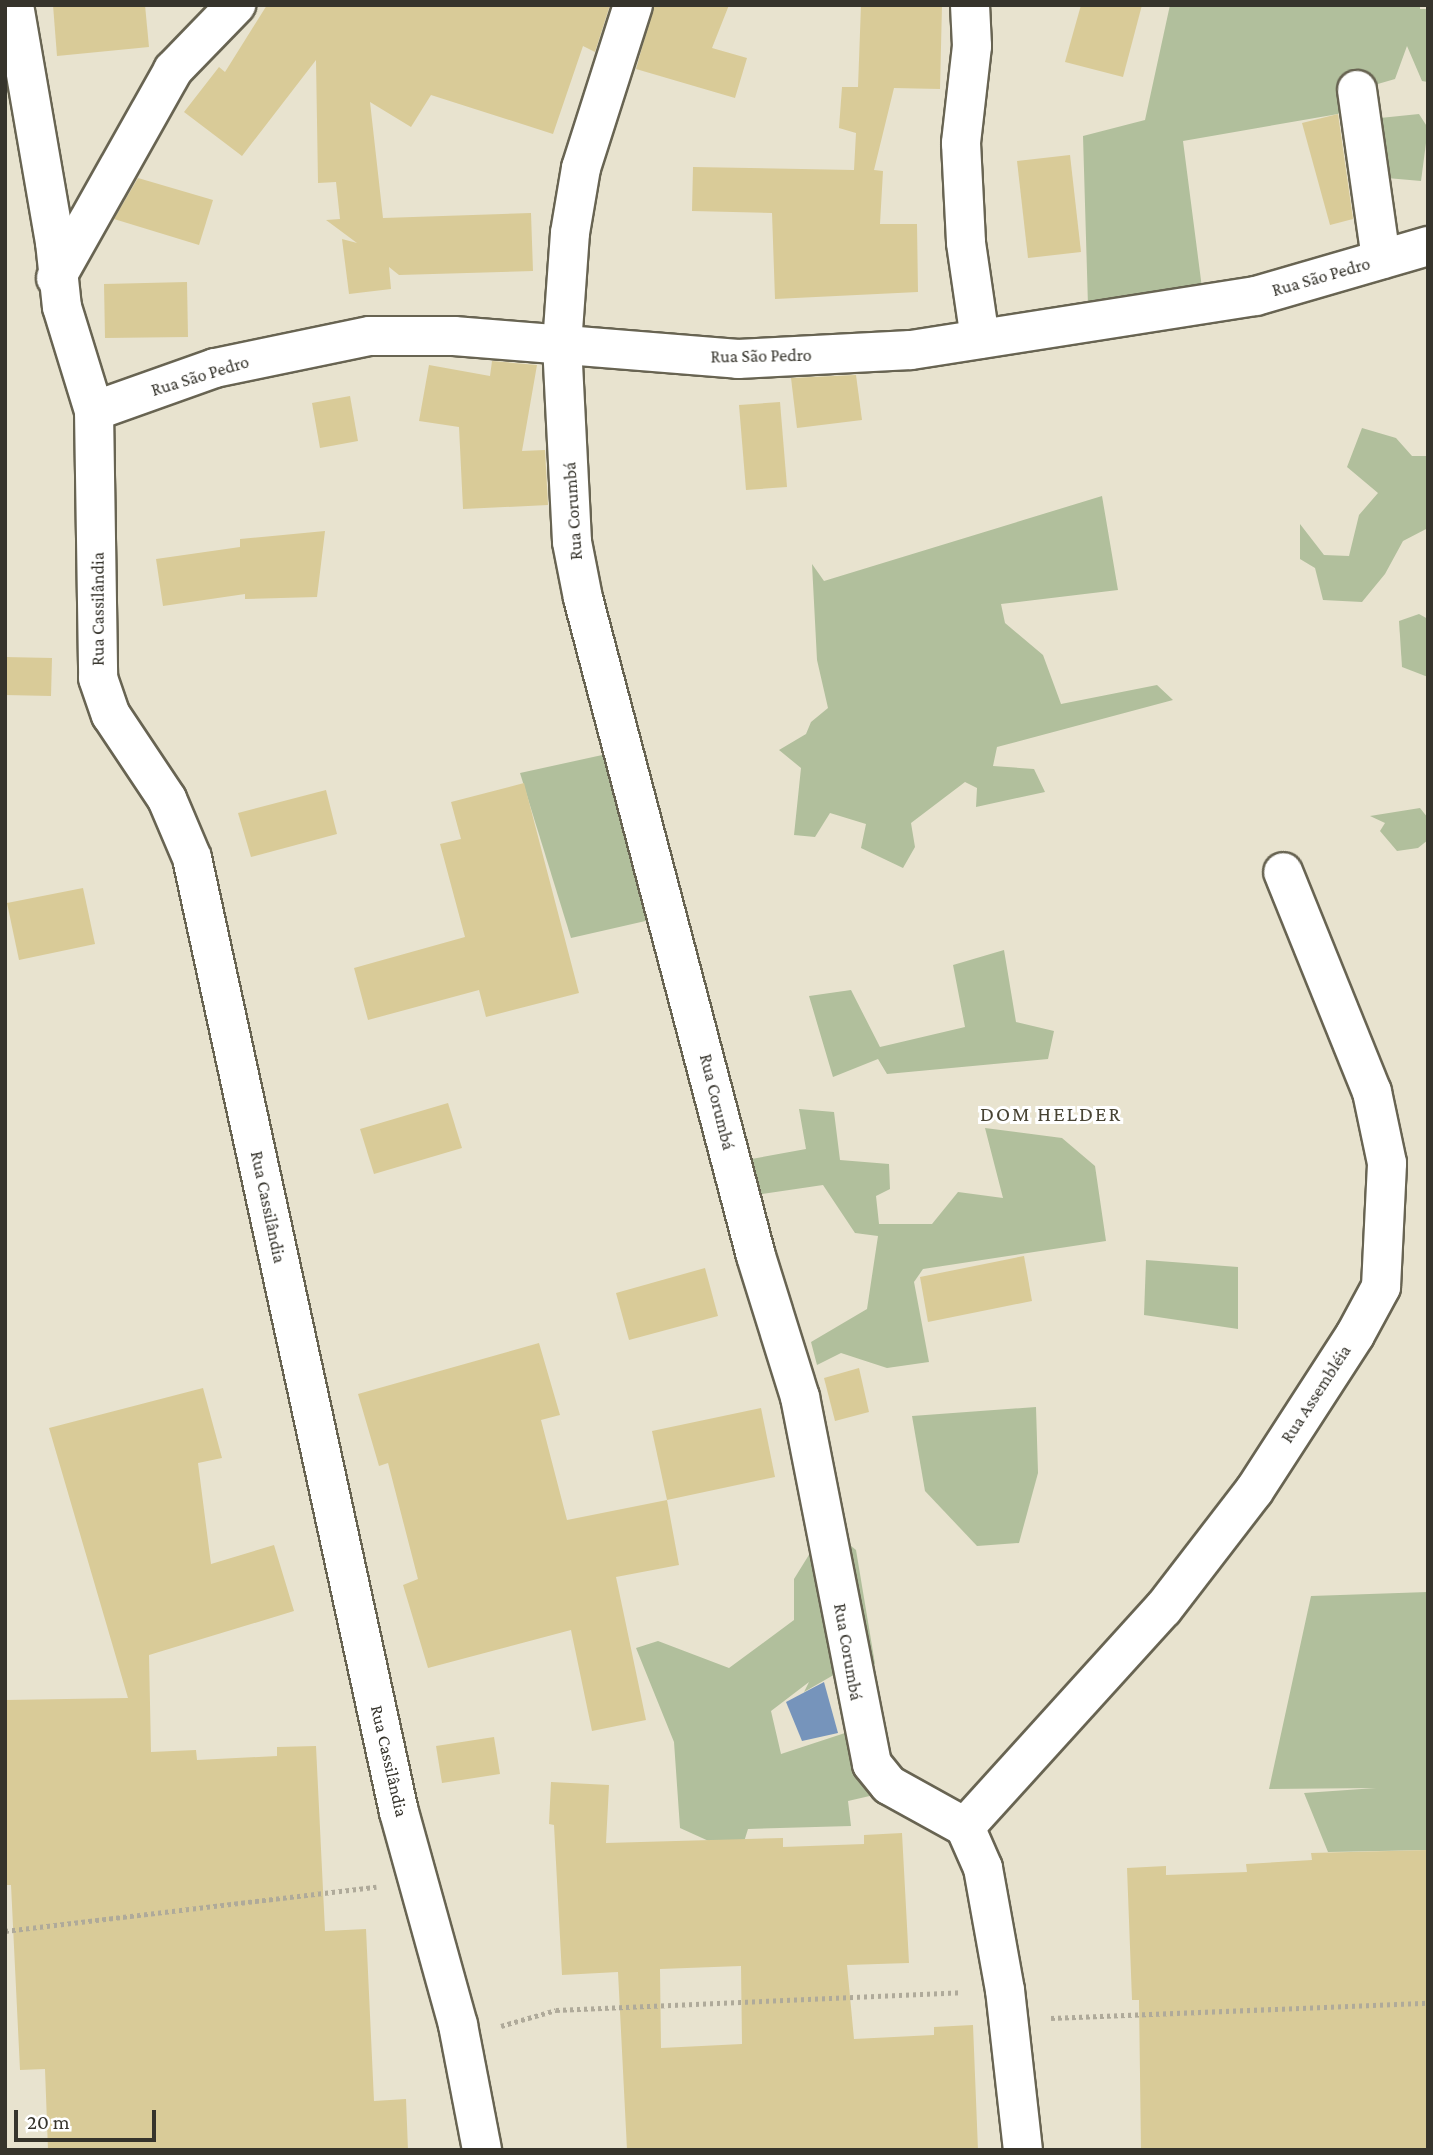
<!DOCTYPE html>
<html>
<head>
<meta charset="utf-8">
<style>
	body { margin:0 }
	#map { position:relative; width:1433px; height:2155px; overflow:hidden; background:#e8e3cf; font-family:"Crimson Pro",serif }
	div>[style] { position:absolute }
	.green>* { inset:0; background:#b1bf9c }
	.water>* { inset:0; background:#7694bb }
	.building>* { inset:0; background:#d9cb98 }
	.path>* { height:4.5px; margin-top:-2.25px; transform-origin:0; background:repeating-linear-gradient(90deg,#afaa9a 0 3.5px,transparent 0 7px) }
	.roads { filter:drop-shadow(2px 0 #686452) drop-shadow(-2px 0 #686452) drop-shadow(0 2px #686452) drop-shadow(0 -2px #686452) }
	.minor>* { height:38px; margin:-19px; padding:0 19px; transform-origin:19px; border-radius:19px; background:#fff }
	span { translate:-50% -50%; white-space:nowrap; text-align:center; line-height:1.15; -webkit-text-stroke:6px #fff; paint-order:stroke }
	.street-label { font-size:18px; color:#36342c }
	.quarter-label { font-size:21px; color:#474333; letter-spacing:2px }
	.frame { position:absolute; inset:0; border:7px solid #36342c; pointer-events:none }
	.scale { position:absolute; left:14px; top:2110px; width:142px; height:32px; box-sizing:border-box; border:4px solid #36342c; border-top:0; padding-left:9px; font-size:21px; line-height:24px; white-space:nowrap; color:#36342c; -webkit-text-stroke:5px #fff; paint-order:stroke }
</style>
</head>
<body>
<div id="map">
	<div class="green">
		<div style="clip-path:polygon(1170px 5px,1420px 5px,1420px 9px,1428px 9px,1428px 82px,1422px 81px,1407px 46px,1395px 79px,1357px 90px,1338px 114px,1183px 141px,1202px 288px,1088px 306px,1083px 136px,1145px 120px)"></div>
		<div style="clip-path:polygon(1419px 114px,1428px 128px,1421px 181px,1387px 178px,1380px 118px)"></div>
		<div style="clip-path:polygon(1362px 428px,1396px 438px,1412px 456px,1428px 456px,1428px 528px,1403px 541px,1385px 574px,1362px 602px,1323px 600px,1315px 568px,1300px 559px,1300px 524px,1324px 555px,1349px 556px,1359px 515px,1378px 493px,1347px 467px)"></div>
		<div style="clip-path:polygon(1102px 496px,1118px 590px,1001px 604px,1005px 623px,1043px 655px,1061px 704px,1157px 685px,1173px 700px,997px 747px,993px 766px,1034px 769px,1045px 792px,976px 807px,977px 788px,965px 782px,911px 823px,915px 847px,903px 868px,861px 848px,866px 824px,830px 813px,815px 837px,794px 835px,801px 768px,779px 750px,806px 734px,811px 722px,828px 708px,817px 660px,812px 564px,824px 581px)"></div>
		<div style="clip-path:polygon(1419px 614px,1428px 619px,1428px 677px,1402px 667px,1399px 621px)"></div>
		<div style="clip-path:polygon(616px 752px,663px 917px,571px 938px,520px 773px)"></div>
		<div style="clip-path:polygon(1420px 808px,1428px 818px,1428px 840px,1418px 848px,1397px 851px,1380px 831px,1385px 823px,1370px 816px)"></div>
		<div style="clip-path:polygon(1004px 950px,1016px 1022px,1054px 1031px,1048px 1059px,887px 1074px,878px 1059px,833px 1077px,809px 996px,851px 990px,880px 1047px,965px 1027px,953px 965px)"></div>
		<div style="clip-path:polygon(799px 1109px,834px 1112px,840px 1160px,889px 1164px,890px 1189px,876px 1196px,879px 1224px,932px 1224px,958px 1192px,1003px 1198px,985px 1128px,1062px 1138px,1095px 1166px,1106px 1241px,923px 1269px,914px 1282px,929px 1362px,887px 1368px,841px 1353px,817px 1365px,811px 1342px,867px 1309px,878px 1236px,855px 1233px,823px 1185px,755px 1195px,746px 1160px,806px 1149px)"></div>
		<div style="clip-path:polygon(1146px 1260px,1238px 1267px,1238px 1329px,1144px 1315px)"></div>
		<div style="clip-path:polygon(1036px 1407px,1038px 1473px,1019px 1543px,977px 1546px,925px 1491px,912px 1416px)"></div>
		<div style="clip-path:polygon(834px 1532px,856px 1550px,875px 1664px,858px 1673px)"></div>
		<div style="clip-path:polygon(820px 1537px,844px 1669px,804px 1692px,809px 1682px,771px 1711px,781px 1754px,845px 1733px,854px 1740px,874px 1795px,848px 1801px,851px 1826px,748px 1829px,743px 1845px,733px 1852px,680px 1828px,674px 1742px,636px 1648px,658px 1641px,729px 1668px,794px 1620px,794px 1579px)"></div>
		<div style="clip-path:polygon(1428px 1592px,1428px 1850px,1328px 1852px,1304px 1793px,1376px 1788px,1269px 1789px,1311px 1596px)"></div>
	</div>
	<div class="water">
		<div style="clip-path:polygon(824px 1682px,838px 1733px,802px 1741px,786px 1702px)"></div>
	</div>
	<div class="building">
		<div style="clip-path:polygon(53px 5px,145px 5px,149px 47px,57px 56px)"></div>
		<div style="clip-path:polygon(267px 5px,610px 5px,595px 52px,583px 46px,553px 134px,431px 95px,411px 127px,370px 102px,383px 218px,531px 213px,533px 271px,399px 275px,389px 267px,391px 289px,349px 294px,342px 239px,357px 243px,326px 220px,340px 219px,336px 182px,318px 183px,316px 60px,242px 156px,184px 112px,219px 67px,225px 72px)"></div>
		<div style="clip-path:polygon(654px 5px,729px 5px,712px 48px,747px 58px,735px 98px,636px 69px)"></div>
		<div style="clip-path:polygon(861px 5px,942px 5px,940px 89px,894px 88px,874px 170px,883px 171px,880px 224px,917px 224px,918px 292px,775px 299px,772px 213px,692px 211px,693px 167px,854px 170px,856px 133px,839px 128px,842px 87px,858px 87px)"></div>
		<div style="clip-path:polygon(1081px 5px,1142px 5px,1123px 77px,1065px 62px)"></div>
		<div style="clip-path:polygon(1338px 114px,1353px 219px,1330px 225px,1302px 123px)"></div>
		<div style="clip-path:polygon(1070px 155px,1081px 252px,1028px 258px,1017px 161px)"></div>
		<div style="clip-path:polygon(138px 178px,213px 200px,199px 245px,114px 219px)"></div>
		<div style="clip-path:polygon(187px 282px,188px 337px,105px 338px,104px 284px)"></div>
		<div style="clip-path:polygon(492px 361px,537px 365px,522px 451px,545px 450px,548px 505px,463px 509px,459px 427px,419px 421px,429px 365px,490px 376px)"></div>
		<div style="clip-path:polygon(856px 375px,862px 420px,797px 428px,791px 378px)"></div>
		<div style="clip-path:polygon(350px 396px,358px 441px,320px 448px,312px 403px)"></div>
		<div style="clip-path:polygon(780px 402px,787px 487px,746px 490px,739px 405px)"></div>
		<div style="clip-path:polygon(325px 531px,317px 597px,245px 599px,245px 594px,163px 606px,156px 559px,240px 547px,240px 539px)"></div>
		<div style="clip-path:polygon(5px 657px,52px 658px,51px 696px,5px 695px)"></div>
		<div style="clip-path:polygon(524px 783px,579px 993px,486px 1017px,479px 990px,368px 1020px,354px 968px,465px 937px,440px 844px,461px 839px,451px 802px)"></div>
		<div style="clip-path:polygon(326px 790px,337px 834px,251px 857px,238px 813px)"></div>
		<div style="clip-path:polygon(83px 888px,95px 944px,19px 960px,7px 903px)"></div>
		<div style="clip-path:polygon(448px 1103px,462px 1148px,374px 1174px,360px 1129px)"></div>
		<div style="clip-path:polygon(1024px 1256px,1032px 1301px,928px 1322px,920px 1277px)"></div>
		<div style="clip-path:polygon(705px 1268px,718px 1316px,629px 1340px,616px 1293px)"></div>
		<div style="clip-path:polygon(539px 1343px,560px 1415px,541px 1420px,567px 1520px,667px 1500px,679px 1565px,616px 1577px,646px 1720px,592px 1731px,571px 1630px,428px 1668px,403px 1585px,418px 1579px,388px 1463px,379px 1466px,358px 1394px)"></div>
		<div style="clip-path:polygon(859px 1368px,869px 1412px,835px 1421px,824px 1378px)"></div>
		<div style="clip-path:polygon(203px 1388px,222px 1458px,198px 1463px,211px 1564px,274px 1545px,294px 1611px,149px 1655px,151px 1752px,196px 1750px,197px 1760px,277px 1756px,277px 1747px,316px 1746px,325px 1931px,366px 1929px,374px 2101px,406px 2099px,408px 2150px,48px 2150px,45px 2069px,20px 2070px,11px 1885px,5px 1885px,5px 1700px,128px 1698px,49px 1428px)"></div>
		<div style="clip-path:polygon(761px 1408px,775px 1477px,667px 1500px,652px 1431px)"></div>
		<div style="clip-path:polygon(494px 1737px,500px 1774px,442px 1783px,436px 1746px)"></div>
		<div style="clip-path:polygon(evenodd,551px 1782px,609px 1785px,606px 1843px,783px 1838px,783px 1847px,864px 1844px,864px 1835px,902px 1833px,909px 1963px,847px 1965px,854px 2039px,934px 2035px,934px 2027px,973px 2025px,978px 2150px,627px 2150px,618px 1972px,562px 1975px,554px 1825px,549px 1824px,551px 1782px,741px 1966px,742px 2044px,661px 2048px,660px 1969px,741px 1966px)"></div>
		<div style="clip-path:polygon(1428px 1850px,1428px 2150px,1141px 2150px,1139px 2000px,1132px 2000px,1127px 1868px,1166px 1866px,1166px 1875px,1247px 1872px,1246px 1864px,1312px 1860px,1311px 1853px)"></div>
	</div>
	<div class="path">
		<div style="left:5px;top:1931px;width:374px;rotate:-6.8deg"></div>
		<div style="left:1051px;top:2018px;width:377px;rotate:-2.3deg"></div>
		<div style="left:501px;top:2026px;width:57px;rotate:-16.2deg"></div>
		<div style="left:556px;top:2010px;width:406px;rotate:-2.5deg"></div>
	</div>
	<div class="roads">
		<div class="minor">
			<div style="left:14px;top:5px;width:241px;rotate:80.2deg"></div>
			<div style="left:55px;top:242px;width:65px;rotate:83.9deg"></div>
			<div style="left:62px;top:307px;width:109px;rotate:72.9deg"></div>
			<div style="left:94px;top:411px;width:267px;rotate:89.1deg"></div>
			<div style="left:98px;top:678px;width:39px;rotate:71deg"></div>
			<div style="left:111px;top:715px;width:101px;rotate:56.3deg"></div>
			<div style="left:167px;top:799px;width:64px;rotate:67deg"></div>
			<div style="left:192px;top:858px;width:976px;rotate:77.76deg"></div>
			<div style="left:399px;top:1812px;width:221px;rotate:74.5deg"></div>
			<div style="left:458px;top:2025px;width:127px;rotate:79.1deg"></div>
			<div style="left:633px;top:5px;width:171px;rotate:107.7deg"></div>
			<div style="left:581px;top:168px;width:66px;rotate:99.6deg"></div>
			<div style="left:570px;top:233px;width:111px;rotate:94.1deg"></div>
			<div style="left:562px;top:344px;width:198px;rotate:87.1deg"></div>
			<div style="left:572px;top:542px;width:57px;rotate:78.9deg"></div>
			<div style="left:583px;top:598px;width:680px;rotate:75.27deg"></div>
			<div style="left:756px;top:1256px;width:148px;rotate:72.7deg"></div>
			<div style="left:800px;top:1397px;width:374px;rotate:78.9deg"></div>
			<div style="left:872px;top:1764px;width:27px;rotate:51deg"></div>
			<div style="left:889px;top:1785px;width:87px;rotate:28.9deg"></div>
			<div style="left:965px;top:1827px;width:45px;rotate:66.3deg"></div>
			<div style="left:983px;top:1868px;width:124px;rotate:79.8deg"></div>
			<div style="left:1005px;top:1990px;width:161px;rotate:83.6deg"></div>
			<div style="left:970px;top:5px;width:41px;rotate:87.2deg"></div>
			<div style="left:972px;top:46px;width:98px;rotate:96.5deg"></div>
			<div style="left:961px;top:143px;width:100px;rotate:87.1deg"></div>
			<div style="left:966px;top:243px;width:97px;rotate:81.7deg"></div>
			<div style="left:1357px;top:90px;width:171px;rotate:81.9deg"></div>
			<div style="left:56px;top:278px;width:239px;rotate:-60.6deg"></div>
			<div style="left:173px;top:70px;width:91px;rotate:-45.9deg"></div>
			<div style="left:94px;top:411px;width:128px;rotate:-19.6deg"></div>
			<div style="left:215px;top:368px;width:158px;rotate:-11.7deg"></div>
			<div style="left:370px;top:336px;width:84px"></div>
			<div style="left:454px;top:336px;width:285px;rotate:4.6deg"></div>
			<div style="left:738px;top:359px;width:173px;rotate:-3deg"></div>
			<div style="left:911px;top:350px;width:349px;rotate:-8.9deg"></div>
			<div style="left:1256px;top:296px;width:179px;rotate:-16.2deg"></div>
			<div style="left:965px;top:1827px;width:294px;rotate:-47.8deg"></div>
			<div style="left:1163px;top:1609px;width:149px;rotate:-52.4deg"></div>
			<div style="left:1254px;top:1491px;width:186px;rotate:-57.1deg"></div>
			<div style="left:1355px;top:1335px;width:55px;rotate:-61.6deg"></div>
			<div style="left:1381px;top:1287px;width:124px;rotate:-87.2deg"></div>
			<div style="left:1387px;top:1163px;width:73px;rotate:-101.9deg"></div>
			<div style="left:1372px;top:1092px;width:237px;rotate:-112deg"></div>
		</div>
	</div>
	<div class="street-label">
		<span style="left:1321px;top:277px;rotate:-16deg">Rua São Pedro</span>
		<span style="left:761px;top:356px;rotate:-1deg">Rua São Pedro</span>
		<span style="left:200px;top:376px;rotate:-17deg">Rua São Pedro</span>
		<span style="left:573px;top:511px;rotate:-94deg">Rua Corumbá</span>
		<span style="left:98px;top:609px;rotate:-90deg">Rua Cassilândia</span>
		<span style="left:717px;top:1102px;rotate:76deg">Rua Corumbá</span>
		<span style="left:268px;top:1207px;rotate:78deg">Rua Cassilândia</span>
		<span style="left:1316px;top:1394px;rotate:-57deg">Rua Assembléia</span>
		<span style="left:848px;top:1652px;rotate:80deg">Rua Corumbá</span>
		<span style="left:389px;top:1761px;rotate:77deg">Rua Cassilândia</span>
	</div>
	<div class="quarter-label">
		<span style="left:1051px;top:1114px">DOM HELDER</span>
	</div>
	<div class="frame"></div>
	<div class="scale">20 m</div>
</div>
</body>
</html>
